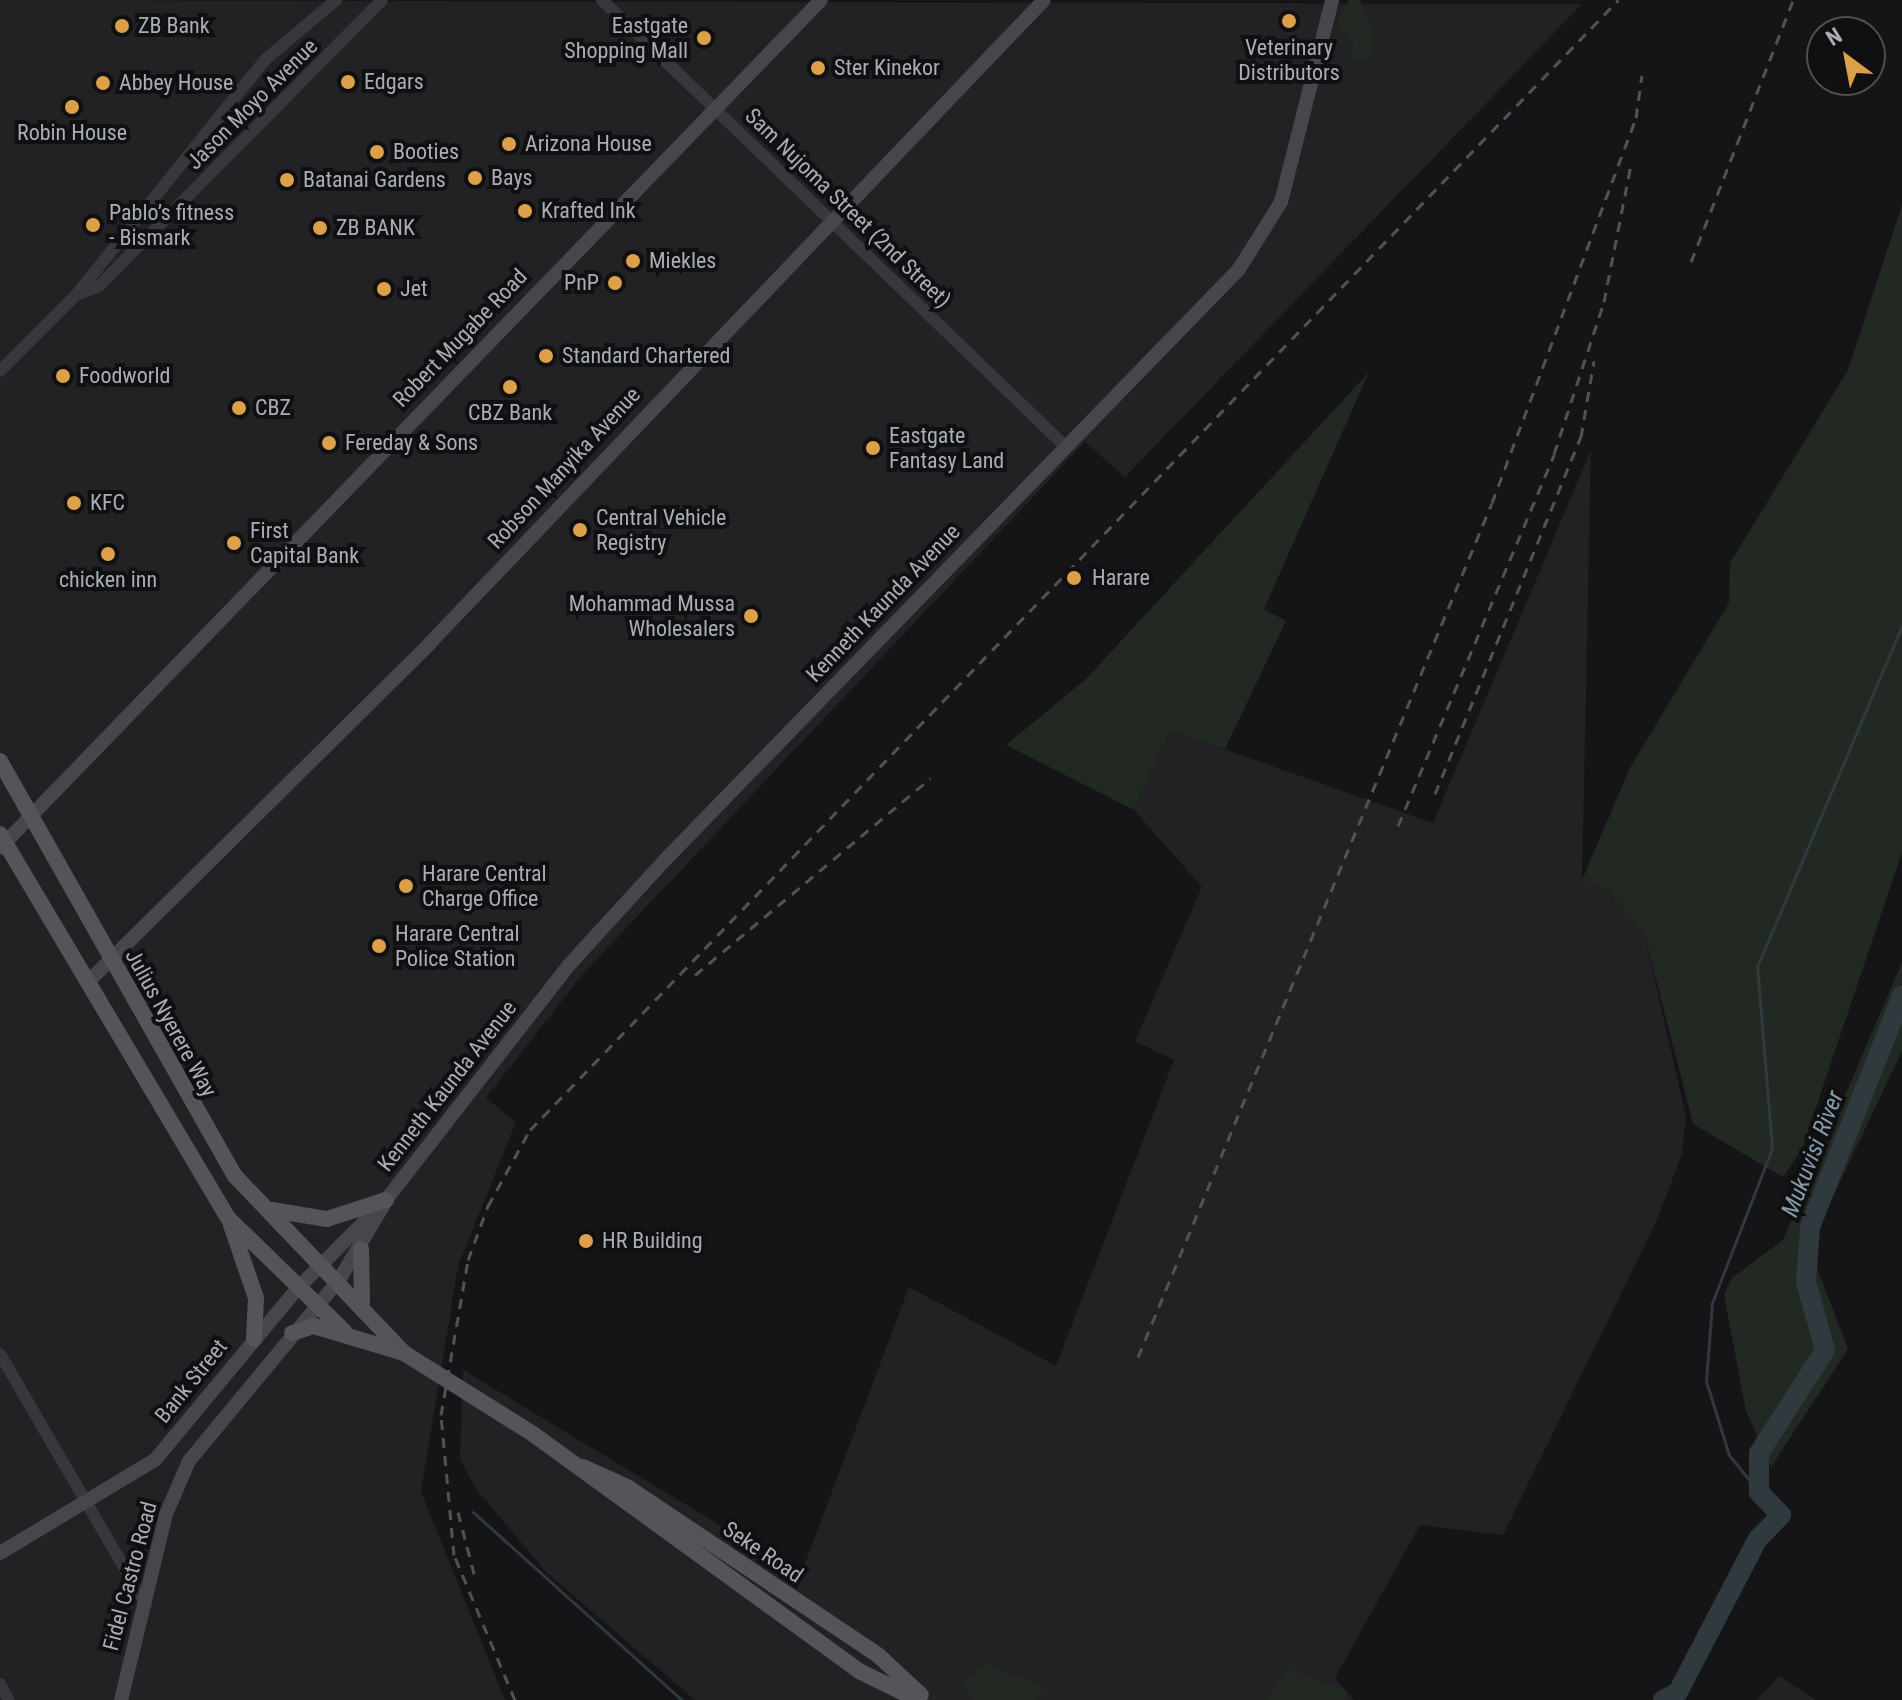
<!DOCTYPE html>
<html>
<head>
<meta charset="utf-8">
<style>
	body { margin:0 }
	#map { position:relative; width:1902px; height:1700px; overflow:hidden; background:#151517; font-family:"Roboto Condensed",sans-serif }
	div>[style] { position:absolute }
	.built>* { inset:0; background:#222224 }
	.green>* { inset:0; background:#222822 }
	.stream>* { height:3px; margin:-1.5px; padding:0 1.5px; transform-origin:1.5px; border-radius:1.5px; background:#30393e }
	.river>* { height:20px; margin:-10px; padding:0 10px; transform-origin:10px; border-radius:10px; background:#30393e }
	.tertiary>* { height:12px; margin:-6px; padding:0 6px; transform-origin:6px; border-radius:6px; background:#37383b }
	.secondary>* { height:14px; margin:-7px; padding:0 7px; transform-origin:7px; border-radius:7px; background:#45474b }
	.primary>* { height:16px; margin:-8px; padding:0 8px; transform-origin:8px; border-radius:8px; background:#53555a }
	.rail>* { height:3px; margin-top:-1.5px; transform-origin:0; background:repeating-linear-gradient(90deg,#505256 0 10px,transparent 0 18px) }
	.dots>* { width:22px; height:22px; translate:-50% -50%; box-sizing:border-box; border:4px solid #101012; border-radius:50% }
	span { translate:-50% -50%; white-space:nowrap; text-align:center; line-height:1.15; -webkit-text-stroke:8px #101012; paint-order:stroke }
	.poi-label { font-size:22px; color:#a9aeb5 }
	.right { translate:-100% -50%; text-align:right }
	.left { translate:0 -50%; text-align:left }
	.street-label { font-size:22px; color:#a9aeb5 }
	.water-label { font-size:24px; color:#849cac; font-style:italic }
	.north { position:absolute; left:1806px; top:16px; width:80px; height:80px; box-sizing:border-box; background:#101012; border:2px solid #4d4f53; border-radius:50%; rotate:328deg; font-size:22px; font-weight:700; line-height:32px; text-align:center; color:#a9aeb5 }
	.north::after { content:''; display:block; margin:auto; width:28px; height:36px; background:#dca049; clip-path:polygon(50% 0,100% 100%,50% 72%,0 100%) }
</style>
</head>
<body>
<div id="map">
	<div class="built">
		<div style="clip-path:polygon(0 0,1582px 4px,1125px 477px,1085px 442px,582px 975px,486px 1098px,516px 1122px,458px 1266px,421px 1492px,505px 1700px,0 1700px)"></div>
		<div style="clip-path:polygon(1591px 450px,1582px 880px,1608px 891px,1644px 932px,1686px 1117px,1682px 1154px,1657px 1220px,1503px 1535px,1420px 1525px,1335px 1678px,1354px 1700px,695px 1700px,547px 1573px,476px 1489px,460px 1459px,463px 1370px,801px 1574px,909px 1287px,1056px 1366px,1174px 1060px,1135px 1041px,1202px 887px,1134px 810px,1170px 730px,1433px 823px)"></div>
		<div style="clip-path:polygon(1779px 1676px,1816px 1700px,1756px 1700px)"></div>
	</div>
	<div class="green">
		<div style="clip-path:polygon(1349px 0,1360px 0,1375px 37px,1372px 56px,1351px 62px,1353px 44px,1337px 24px)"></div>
		<div style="clip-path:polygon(1902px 205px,1902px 852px,1802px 1149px,1783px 1177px,1693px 1124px,1644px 932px,1608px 891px,1582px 880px,1630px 768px,1729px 603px,1730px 563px,1848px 370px)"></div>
		<div style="clip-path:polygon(1369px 372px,1264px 609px,1286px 621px,1225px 749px,1170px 730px,1134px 810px,1006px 745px,1086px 679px)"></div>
		<div style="clip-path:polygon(1902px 962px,1902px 1051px,1809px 1247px,1848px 1349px,1771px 1467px,1746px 1411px,1724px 1295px,1732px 1278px,1783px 1240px)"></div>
		<div style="clip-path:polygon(986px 1664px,1045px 1687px,1036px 1700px,973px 1700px,961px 1682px)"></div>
		<div style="clip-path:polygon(1287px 1668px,1345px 1690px,1348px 1700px,1267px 1700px)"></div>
	</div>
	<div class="stream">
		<div style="left:1759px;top:1492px;width:48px;rotate:-129deg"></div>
		<div style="left:1729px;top:1455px;width:77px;rotate:-107.3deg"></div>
		<div style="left:1706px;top:1381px;width:78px;rotate:-85.6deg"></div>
		<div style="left:1712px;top:1303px;width:166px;rotate:-68.8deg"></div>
		<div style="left:1772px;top:1148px;width:182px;rotate:-94.7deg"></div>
		<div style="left:1757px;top:967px;width:371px;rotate:-67deg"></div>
		<div style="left:473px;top:1512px;width:281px;rotate:42deg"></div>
	</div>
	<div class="river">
		<div style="left:1663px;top:1700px;width:17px;rotate:-28deg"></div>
		<div style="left:1678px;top:1692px;width:171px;rotate:-62.5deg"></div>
		<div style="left:1757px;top:1540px;width:35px;rotate:-46deg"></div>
		<div style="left:1781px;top:1515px;width:32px;rotate:-134deg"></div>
		<div style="left:1759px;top:1492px;width:39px;rotate:-90deg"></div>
		<div style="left:1759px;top:1453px;width:122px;rotate:-57.3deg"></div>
		<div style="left:1825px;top:1350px;width:71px;rotate:-105.6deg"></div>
		<div style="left:1806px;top:1282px;width:55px;rotate:-85.8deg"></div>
		<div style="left:1810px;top:1227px;width:249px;rotate:-68.3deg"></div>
	</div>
	<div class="tertiary">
		<div style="left:602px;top:0;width:643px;rotate:43.93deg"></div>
		<div style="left:76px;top:295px;width:25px;rotate:-21deg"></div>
		<div style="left:99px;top:286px;width:402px;rotate:-45.3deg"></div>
		<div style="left:0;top:371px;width:107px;rotate:-45deg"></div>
		<div style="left:76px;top:295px;width:303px;rotate:-51.2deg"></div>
		<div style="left:266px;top:59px;width:92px;rotate:-40.1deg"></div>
		<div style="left:0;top:1354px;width:290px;rotate:59.8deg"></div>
		<div style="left:0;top:1684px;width:18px;rotate:61deg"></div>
	</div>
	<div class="secondary">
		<div style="left:0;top:848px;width:1180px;rotate:-45.93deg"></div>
		<div style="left:89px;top:981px;width:479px;rotate:-44.7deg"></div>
		<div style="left:429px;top:644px;width:890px;rotate:-46.32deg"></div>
		<div style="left:0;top:1553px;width:181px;rotate:-31deg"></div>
		<div style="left:155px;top:1460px;width:221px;rotate:-50.3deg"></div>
		<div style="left:296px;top:1290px;width:127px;rotate:-45deg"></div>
		<div style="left:386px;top:1200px;width:298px;rotate:-52.1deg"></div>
		<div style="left:569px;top:965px;width:139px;rotate:-47.6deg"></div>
		<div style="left:663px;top:862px;width:827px;rotate:-45.83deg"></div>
		<div style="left:1239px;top:269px;width:79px;rotate:-57.9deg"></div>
		<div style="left:1281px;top:202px;width:208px;rotate:-75.8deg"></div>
		<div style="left:121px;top:1700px;width:191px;rotate:-76.4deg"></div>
		<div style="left:166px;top:1514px;width:58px;rotate:-66.5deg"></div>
		<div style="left:189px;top:1461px;width:235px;rotate:-50.4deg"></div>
		<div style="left:339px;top:1280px;width:92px;rotate:-59.3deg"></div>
	</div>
	<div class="primary">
		<div style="left:0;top:761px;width:477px;rotate:60.5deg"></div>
		<div style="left:235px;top:1176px;width:243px;rotate:46.3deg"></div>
		<div style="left:0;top:834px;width:447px;rotate:59.3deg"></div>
		<div style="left:228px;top:1218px;width:162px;rotate:44.2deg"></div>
		<div style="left:272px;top:1210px;width:56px;rotate:9.3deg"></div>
		<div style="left:327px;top:1219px;width:62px;rotate:-17.9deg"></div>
		<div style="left:231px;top:1225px;width:77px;rotate:71.1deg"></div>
		<div style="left:256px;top:1298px;width:41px;rotate:92.8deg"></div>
		<div style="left:361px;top:1249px;width:54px;rotate:88.9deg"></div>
		<div style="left:292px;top:1333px;width:23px;rotate:-18deg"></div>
		<div style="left:314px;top:1326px;width:94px;rotate:16.7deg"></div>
		<div style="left:404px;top:1353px;width:152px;rotate:32.1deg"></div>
		<div style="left:533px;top:1434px;width:403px;rotate:36deg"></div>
		<div style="left:859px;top:1671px;width:66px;rotate:26.2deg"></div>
		<div style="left:583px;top:1467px;width:48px;rotate:24.4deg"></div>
		<div style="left:627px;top:1487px;width:303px;rotate:33.8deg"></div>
		<div style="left:879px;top:1656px;width:57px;rotate:42.9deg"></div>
	</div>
	<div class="rail">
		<div style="left:1691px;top:262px;width:281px;rotate:-68.7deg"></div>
		<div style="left:1435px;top:794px;width:386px;rotate:-67.8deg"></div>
		<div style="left:1581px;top:437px;width:77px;rotate:-80.3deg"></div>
		<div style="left:1398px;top:826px;width:403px;rotate:-67.2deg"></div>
		<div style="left:1554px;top:454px;width:160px;rotate:-71.8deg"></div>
		<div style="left:1604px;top:302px;width:140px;rotate:-78.9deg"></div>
		<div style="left:695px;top:975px;width:307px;rotate:-39.9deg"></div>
		<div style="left:1138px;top:1357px;width:924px;rotate:-67.49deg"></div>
		<div style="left:1492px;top:503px;width:411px;rotate:-69.5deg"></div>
		<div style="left:1636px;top:118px;width:43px;rotate:-82.1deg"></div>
		<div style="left:458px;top:1512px;width:71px;rotate:75.4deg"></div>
		<div style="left:515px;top:1700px;width:157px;rotate:-112.8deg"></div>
		<div style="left:454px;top:1555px;width:141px;rotate:-95.3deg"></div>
		<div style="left:441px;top:1415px;width:157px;rotate:-80.1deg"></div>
		<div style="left:468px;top:1260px;width:58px;rotate:-69.7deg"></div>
		<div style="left:488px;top:1206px;width:87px;rotate:-61.1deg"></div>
		<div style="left:530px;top:1130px;width:1569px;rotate:-46.08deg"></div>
	</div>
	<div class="dots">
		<div style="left:1289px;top:21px;background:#dca049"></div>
		<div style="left:122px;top:26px;background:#dca049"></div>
		<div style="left:704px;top:38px;background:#dca049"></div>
		<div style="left:818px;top:68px;background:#dca049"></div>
		<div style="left:348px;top:82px;background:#dca049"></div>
		<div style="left:103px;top:83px;background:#dca049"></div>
		<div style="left:72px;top:107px;background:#dca049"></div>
		<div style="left:509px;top:144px;background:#dca049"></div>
		<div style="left:377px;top:152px;background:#dca049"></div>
		<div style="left:475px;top:178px;background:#dca049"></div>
		<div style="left:287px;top:180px;background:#dca049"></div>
		<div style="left:525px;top:211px;background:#dca049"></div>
		<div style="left:93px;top:225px;background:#dca049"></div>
		<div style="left:320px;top:228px;background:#dca049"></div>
		<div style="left:633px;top:261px;background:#dca049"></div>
		<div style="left:615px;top:283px;background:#dca049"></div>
		<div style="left:384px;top:289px;background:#dca049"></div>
		<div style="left:546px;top:356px;background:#dca049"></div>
		<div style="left:63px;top:376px;background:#dca049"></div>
		<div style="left:510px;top:387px;background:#dca049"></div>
		<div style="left:239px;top:408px;background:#dca049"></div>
		<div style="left:329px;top:443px;background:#dca049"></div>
		<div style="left:873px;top:448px;background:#dca049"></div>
		<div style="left:74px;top:503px;background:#dca049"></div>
		<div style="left:580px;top:530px;background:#dca049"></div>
		<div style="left:234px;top:543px;background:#dca049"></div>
		<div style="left:108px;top:554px;background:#dca049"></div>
		<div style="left:1074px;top:578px;background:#dca049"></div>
		<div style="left:751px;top:616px;background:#dca049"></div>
		<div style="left:406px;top:886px;background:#dca049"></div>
		<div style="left:379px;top:946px;background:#dca049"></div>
		<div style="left:586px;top:1241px;background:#dca049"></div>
	</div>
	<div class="poi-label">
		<span class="right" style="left:688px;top:38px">Eastgate<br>Shopping Mall</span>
		<span class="left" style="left:138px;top:26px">ZB Bank</span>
		<span style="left:1289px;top:60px">Veterinary<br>Distributors</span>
		<span class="left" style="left:834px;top:68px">Ster Kinekor</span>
		<span class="left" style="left:364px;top:82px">Edgars</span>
		<span class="left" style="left:119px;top:83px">Abbey House</span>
		<span style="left:72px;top:133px">Robin House</span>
		<span class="left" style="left:525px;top:144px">Arizona House</span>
		<span class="left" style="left:393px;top:152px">Booties</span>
		<span class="left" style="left:491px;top:178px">Bays</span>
		<span class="left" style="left:303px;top:180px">Batanai Gardens</span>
		<span class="left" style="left:541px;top:211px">Krafted Ink</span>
		<span class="left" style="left:109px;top:225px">Pablo’s fitness<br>- Bismark</span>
		<span class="left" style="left:336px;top:228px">ZB BANK</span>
		<span class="left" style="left:649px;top:261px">Miekles</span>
		<span class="right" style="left:599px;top:283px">PnP</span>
		<span class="left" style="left:400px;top:289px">Jet</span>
		<span class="left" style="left:562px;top:356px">Standard Chartered</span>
		<span class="left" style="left:79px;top:376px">Foodworld</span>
		<span class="left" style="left:255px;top:408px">CBZ</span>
		<span style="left:510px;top:413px">CBZ Bank</span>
		<span class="left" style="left:889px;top:448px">Eastgate<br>Fantasy Land</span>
		<span class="left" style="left:345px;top:443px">Fereday &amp; Sons</span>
		<span class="left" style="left:90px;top:503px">KFC</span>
		<span class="left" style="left:596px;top:530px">Central Vehicle<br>Registry</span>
		<span class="left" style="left:250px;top:543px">First<br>Capital Bank</span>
		<span class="left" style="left:1092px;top:578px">Harare</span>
		<span style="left:108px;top:580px">chicken inn</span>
		<span class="right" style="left:735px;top:616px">Mohammad Mussa<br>Wholesalers</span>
		<span class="left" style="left:422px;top:886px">Harare Central<br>Charge Office</span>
		<span class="left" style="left:395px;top:946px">Harare Central<br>Police Station</span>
		<span class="left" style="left:602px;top:1241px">HR Building</span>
	</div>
	<div class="street-label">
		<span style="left:252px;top:104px;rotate:-45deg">Jason Moyo Avenue</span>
		<span style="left:848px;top:208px;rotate:44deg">Sam Nujoma Street (2nd Street)</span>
		<span style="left:460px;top:338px;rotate:-46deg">Robert Mugabe Road</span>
		<span style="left:564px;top:468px;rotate:-47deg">Robson Manyika Avenue</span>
		<span style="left:883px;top:603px;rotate:-46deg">Kenneth Kaunda Avenue</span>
		<span style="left:171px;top:1023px;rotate:61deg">Julius Nyerere Way</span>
		<span style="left:447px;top:1086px;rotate:-52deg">Kenneth Kaunda Avenue</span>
		<span style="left:191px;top:1381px;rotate:-51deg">Bank Street</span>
		<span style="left:763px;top:1552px;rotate:34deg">Seke Road</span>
		<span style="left:130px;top:1576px;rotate:-75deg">Fidel Castro Road</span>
	</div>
	<div class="water-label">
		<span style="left:1813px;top:1154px;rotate:-69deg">Mukuvisi River</span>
	</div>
	<div class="north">N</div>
</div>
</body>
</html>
